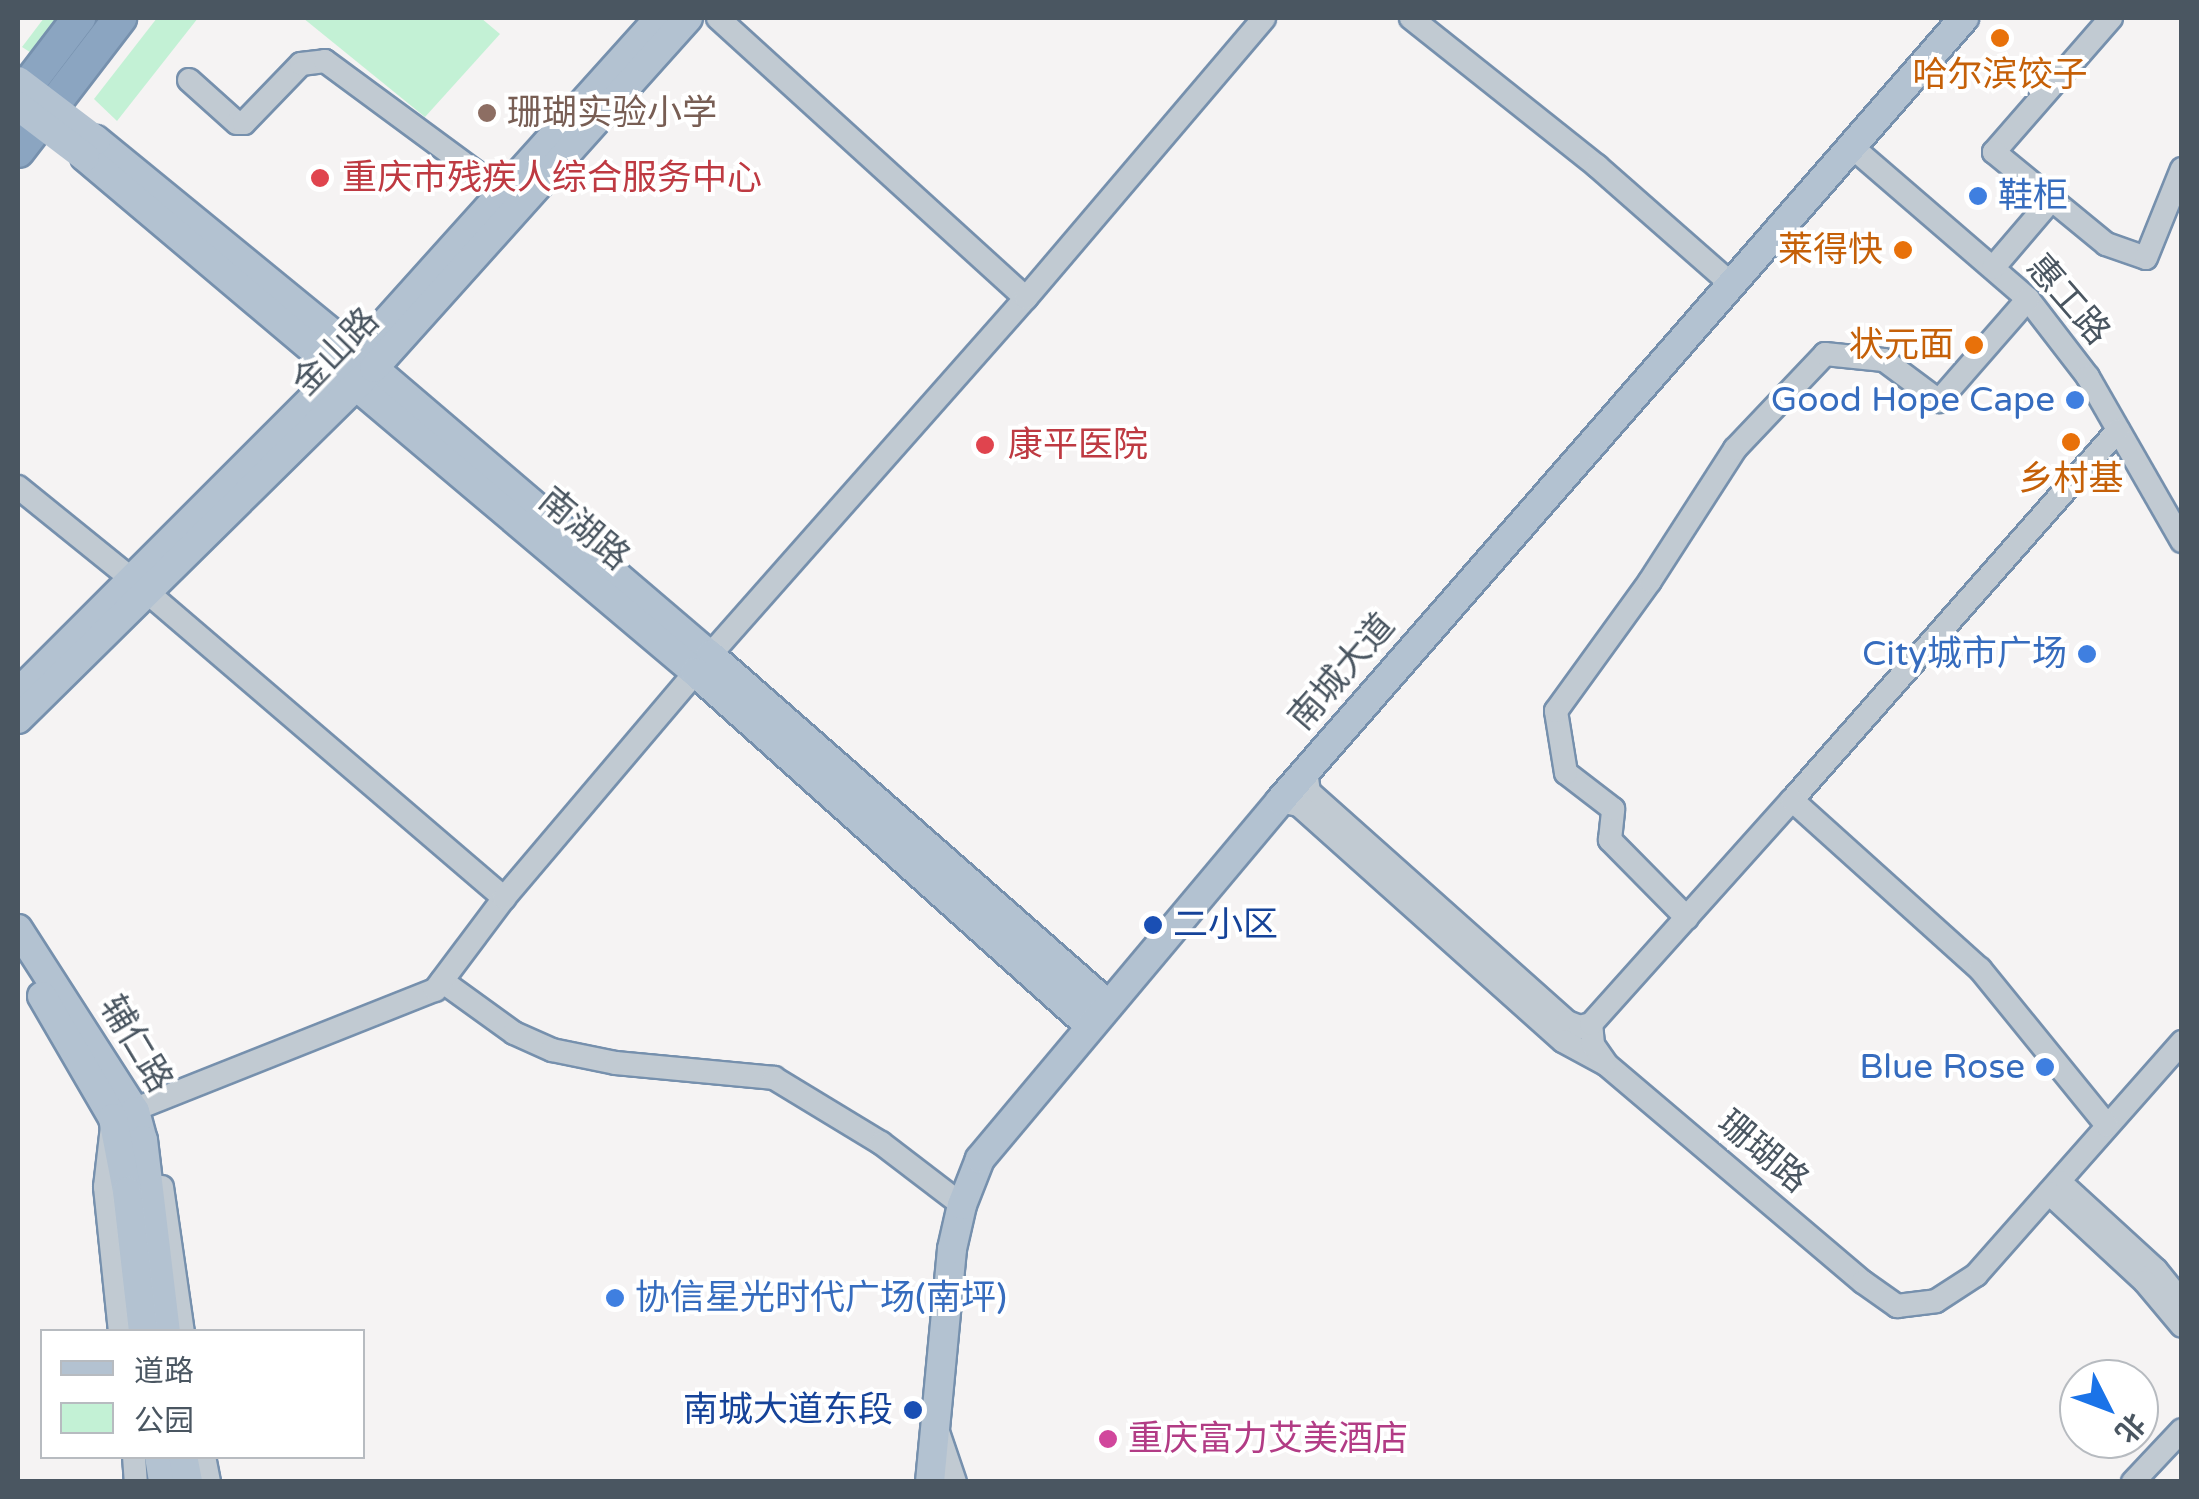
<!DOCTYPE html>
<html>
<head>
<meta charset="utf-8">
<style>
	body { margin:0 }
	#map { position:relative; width:2199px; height:1499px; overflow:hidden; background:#f5f3f3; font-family:"Varela Round","Noto Sans SC",sans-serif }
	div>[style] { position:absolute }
	.green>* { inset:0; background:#c3f1d5 }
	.roads { filter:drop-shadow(2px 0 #7690ad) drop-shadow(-2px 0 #7690ad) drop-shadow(0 2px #7690ad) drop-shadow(0 -2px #7690ad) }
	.minor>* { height:22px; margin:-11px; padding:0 11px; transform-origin:11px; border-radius:11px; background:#c1cad2 }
	.major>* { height:28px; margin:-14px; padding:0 14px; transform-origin:14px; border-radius:14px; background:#b3c2d1 }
	.highway>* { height:32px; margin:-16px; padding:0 16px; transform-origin:16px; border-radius:16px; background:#8ba5c1 }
	.major-bridge>* { height:28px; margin:-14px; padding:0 14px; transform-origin:14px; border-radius:14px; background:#b3c2d1 }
	.dots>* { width:28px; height:28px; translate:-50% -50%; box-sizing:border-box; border:5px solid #fff; border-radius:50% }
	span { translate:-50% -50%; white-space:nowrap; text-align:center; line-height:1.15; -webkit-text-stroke:8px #fff; paint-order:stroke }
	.food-label { font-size:35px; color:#c56008 }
	.right { translate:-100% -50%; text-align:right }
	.education-label { font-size:35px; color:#785e54 }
	.left { translate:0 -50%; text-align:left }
	.health-label { font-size:35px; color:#be3a42 }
	.shop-label { font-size:35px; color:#366cbe }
	.street-label { font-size:35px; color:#4a5661 }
	.transit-label { font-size:35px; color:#164399 }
	.hotel-label { font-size:35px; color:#b23c85 }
	.frame { position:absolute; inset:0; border:20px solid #4a5661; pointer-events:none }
	.legend { position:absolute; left:40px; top:1329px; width:325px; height:130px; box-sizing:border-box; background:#fff; border:2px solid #b7bbc0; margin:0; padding:12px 18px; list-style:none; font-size:30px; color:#4a5661 }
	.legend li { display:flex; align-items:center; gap:20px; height:50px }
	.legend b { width:50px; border:2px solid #b7bbc0 }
	.north { position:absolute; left:2059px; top:1359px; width:100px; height:100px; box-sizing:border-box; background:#fff; border:2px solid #b7bbc0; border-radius:50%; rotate:132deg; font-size:28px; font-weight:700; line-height:40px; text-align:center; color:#4a5661 }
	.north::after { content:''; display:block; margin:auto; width:35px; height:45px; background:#1a73e8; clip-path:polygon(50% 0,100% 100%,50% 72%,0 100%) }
</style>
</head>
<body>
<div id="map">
	<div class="green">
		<div style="clip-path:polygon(44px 18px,65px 18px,36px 56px,22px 47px)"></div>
		<div style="clip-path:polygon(157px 18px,198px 18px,117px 121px,94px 99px)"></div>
		<div style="clip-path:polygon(303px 18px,481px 18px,500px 34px,425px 117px)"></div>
	</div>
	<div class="roads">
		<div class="minor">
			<div style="left:718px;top:18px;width:416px;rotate:42.3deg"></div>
			<div style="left:1411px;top:18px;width:238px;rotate:38.5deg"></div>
			<div style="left:1597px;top:166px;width:176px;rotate:41.3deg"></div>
			<div style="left:2111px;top:18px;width:178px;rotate:131.1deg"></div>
			<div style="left:1994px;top:152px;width:145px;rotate:39.4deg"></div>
			<div style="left:2106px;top:244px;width:42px;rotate:19.3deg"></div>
			<div style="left:2146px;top:258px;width:96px;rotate:-68deg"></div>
			<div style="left:189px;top:80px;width:64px;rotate:41.9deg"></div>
			<div style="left:237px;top:123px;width:7px"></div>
			<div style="left:244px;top:123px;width:82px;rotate:-46deg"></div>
			<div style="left:301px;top:64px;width:24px;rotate:-7deg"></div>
			<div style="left:325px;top:61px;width:221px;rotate:36.4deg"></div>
			<div style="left:1851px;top:146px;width:234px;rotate:40.8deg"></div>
			<div style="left:2028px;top:299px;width:98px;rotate:52.4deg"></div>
			<div style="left:2088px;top:377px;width:189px;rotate:60.2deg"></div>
			<div style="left:1993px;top:268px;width:91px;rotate:-49.5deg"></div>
			<div style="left:18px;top:487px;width:148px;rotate:39deg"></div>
			<div style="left:133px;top:580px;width:489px;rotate:40.6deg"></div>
			<div style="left:1306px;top:771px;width:21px;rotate:82deg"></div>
			<div style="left:1309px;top:792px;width:346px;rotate:41.7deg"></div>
			<div style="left:1567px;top:1022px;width:14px;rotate:21deg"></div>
			<div style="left:1580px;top:1027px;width:11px;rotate:-15deg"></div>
			<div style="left:1792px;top:800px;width:493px;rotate:-48.6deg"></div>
			<div style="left:1280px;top:801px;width:19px;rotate:12deg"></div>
			<div style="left:1299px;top:805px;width:354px;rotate:41.8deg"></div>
			<div style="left:1563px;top:1041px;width:50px;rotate:28.6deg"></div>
			<div style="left:1607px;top:1065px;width:336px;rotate:40.3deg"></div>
			<div style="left:1863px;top:1282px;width:42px;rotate:35.2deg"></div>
			<div style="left:1897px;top:1306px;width:39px;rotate:-7deg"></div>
			<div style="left:1936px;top:1301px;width:48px;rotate:-33deg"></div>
			<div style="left:1976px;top:1275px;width:311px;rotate:-48.5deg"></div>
			<div style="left:1687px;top:918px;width:110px;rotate:-134.6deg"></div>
			<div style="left:1610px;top:840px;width:31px;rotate:-84deg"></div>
			<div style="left:1613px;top:809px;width:59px;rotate:-142.5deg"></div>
			<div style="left:1566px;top:773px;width:63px;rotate:-99.2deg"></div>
			<div style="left:1556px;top:711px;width:160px;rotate:-54.1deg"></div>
			<div style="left:1650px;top:581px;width:157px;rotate:-57.2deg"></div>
			<div style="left:1735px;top:449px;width:131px;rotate:-46.5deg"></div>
			<div style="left:1825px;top:354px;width:59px;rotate:5.8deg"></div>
			<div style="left:1884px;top:360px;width:69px;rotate:36.7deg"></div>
			<div style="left:1939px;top:401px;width:135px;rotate:-48.9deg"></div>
			<div style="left:442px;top:981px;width:89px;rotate:35.8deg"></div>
			<div style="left:514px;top:1033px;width:42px;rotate:24.1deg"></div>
			<div style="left:552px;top:1050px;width:65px;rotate:11.5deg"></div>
			<div style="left:616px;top:1063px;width:159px;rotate:5.4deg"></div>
			<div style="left:774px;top:1078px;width:125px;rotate:31.3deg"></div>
			<div style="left:881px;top:1143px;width:102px;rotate:37.4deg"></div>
			<div style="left:1605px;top:1062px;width:21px;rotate:-125deg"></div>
			<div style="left:1593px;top:1045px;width:21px;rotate:-95deg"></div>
			<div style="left:1591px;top:1024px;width:301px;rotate:-48.1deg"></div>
			<div style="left:1792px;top:800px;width:253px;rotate:42deg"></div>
			<div style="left:1980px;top:969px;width:201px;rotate:50.9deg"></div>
			<div style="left:2060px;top:1182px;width:130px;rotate:42.5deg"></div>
			<div style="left:2156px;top:1270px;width:32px;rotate:51deg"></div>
			<div style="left:162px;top:1187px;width:147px;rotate:81.8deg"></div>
			<div style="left:2049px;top:1193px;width:131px;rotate:42.8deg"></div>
			<div style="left:2145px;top:1282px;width:57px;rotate:49.9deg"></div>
			<div style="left:120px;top:1332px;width:146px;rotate:-95.9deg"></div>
			<div style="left:105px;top:1187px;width:69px;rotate:-83.4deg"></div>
			<div style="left:113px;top:1118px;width:347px;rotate:-21.7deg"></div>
			<div style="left:435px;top:990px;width:115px;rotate:-53.1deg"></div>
			<div style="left:504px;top:898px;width:319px;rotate:-49.7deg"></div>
			<div style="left:710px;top:655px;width:477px;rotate:-48.5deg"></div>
			<div style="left:1026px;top:298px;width:367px;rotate:-49.6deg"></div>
			<div style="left:938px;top:1432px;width:53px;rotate:71.2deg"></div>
			<div style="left:134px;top:1456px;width:26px;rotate:86deg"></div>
			<div style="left:204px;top:1456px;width:26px;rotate:79deg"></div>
			<div style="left:2133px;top:1482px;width:71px;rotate:-46.7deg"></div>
		</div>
		<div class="major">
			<div style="left:96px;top:140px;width:338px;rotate:39.3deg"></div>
			<div style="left:357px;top:354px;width:464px;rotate:40.5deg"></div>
			<div style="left:710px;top:655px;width:527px;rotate:41.31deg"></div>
			<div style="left:85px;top:157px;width:798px;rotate:40.17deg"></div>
			<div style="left:695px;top:672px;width:529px;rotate:41.86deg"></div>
			<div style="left:18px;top:693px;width:479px;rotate:-45deg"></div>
			<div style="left:357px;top:354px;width:452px;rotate:-48deg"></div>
			<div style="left:18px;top:719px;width:500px;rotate:-44.6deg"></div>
			<div style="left:374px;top:368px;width:470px;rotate:-48.1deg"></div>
			<div style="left:18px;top:929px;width:216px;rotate:57.3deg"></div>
			<div style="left:135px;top:1111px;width:30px;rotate:75deg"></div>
			<div style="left:143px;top:1140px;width:193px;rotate:83.2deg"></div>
			<div style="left:42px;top:996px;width:141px;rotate:59.8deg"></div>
			<div style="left:113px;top:1118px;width:74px;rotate:79.1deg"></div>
			<div style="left:127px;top:1191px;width:142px;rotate:83.5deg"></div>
			<div style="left:159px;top:1456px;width:26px;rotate:81deg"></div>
			<div style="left:183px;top:1456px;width:26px;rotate:79deg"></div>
			<div style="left:930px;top:1482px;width:234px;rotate:-84.6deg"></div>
			<div style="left:952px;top:1249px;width:45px;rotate:-77.2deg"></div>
			<div style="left:962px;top:1205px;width:49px;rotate:-68.6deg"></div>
			<div style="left:980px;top:1159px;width:467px;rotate:-50deg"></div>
			<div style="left:1280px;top:801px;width:1040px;rotate:-48.86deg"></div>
		</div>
		<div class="highway">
			<div style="left:18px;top:98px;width:101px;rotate:-52.7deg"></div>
			<div style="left:18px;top:151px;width:168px;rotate:-52.5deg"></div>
		</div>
	</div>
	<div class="major-bridge">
		<div style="left:18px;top:81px;width:98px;rotate:37.1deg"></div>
		<div style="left:18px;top:106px;width:84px;rotate:37.3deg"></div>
	</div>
	<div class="dots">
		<div style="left:2000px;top:38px;background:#e8710a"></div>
		<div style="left:487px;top:113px;background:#8d6e63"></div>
		<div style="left:320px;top:178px;background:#e0444e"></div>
		<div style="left:1978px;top:196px;background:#3f7fe0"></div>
		<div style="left:1903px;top:250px;background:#e8710a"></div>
		<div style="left:1974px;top:345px;background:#e8710a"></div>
		<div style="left:2075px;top:400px;background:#3f7fe0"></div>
		<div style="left:2071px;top:442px;background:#e8710a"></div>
		<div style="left:985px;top:445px;background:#e0444e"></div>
		<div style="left:2087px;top:654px;background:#3f7fe0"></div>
		<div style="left:1153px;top:925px;background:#1a4fb4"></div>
		<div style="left:2045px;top:1067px;background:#3f7fe0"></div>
		<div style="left:615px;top:1298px;background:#3f7fe0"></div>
		<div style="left:913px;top:1410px;background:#1a4fb4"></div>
		<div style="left:1108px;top:1439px;background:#d1479c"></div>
	</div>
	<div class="food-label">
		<span style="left:2000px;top:75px">哈尔滨饺子</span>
		<span class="right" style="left:1883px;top:250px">莱得快</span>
		<span class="right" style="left:1954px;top:345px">状元面</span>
		<span style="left:2071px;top:479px">乡村基</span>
	</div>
	<div class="education-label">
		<span class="left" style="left:507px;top:113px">珊瑚实验小学</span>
	</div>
	<div class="health-label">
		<span class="left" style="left:342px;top:178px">重庆市残疾人综合服务中心</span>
		<span class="left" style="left:1008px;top:445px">康平医院</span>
	</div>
	<div class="shop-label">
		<span class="left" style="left:1998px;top:196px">鞋柜</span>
		<span class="right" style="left:2055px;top:400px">Good Hope Cape</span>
		<span class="right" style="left:2067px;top:654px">City城市广场</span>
		<span class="right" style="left:2025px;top:1067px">Blue Rose</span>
		<span class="left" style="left:635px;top:1298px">协信星光时代广场(南坪)</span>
	</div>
	<div class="street-label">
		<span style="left:2068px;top:300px;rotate:49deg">惠工路</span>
		<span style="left:336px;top:352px;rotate:-46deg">金山路</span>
		<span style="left:584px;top:529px;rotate:40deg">南湖路</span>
		<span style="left:1342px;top:672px;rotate:-49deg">南城大道</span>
		<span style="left:136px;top:1044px;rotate:59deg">辅仁路</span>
		<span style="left:1763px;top:1152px;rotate:40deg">珊瑚路</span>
	</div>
	<div class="transit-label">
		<span class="left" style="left:1173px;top:925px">二小区</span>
		<span class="right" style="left:893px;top:1410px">南城大道东段</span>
	</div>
	<div class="hotel-label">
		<span class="left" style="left:1128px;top:1439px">重庆富力艾美酒店</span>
	</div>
	<div class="frame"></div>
	<ul class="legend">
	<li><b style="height:12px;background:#b3c2d1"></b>道路</li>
	<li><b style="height:28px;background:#c3f1d5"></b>公园</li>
	</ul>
	<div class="north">北</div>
</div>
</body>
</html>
